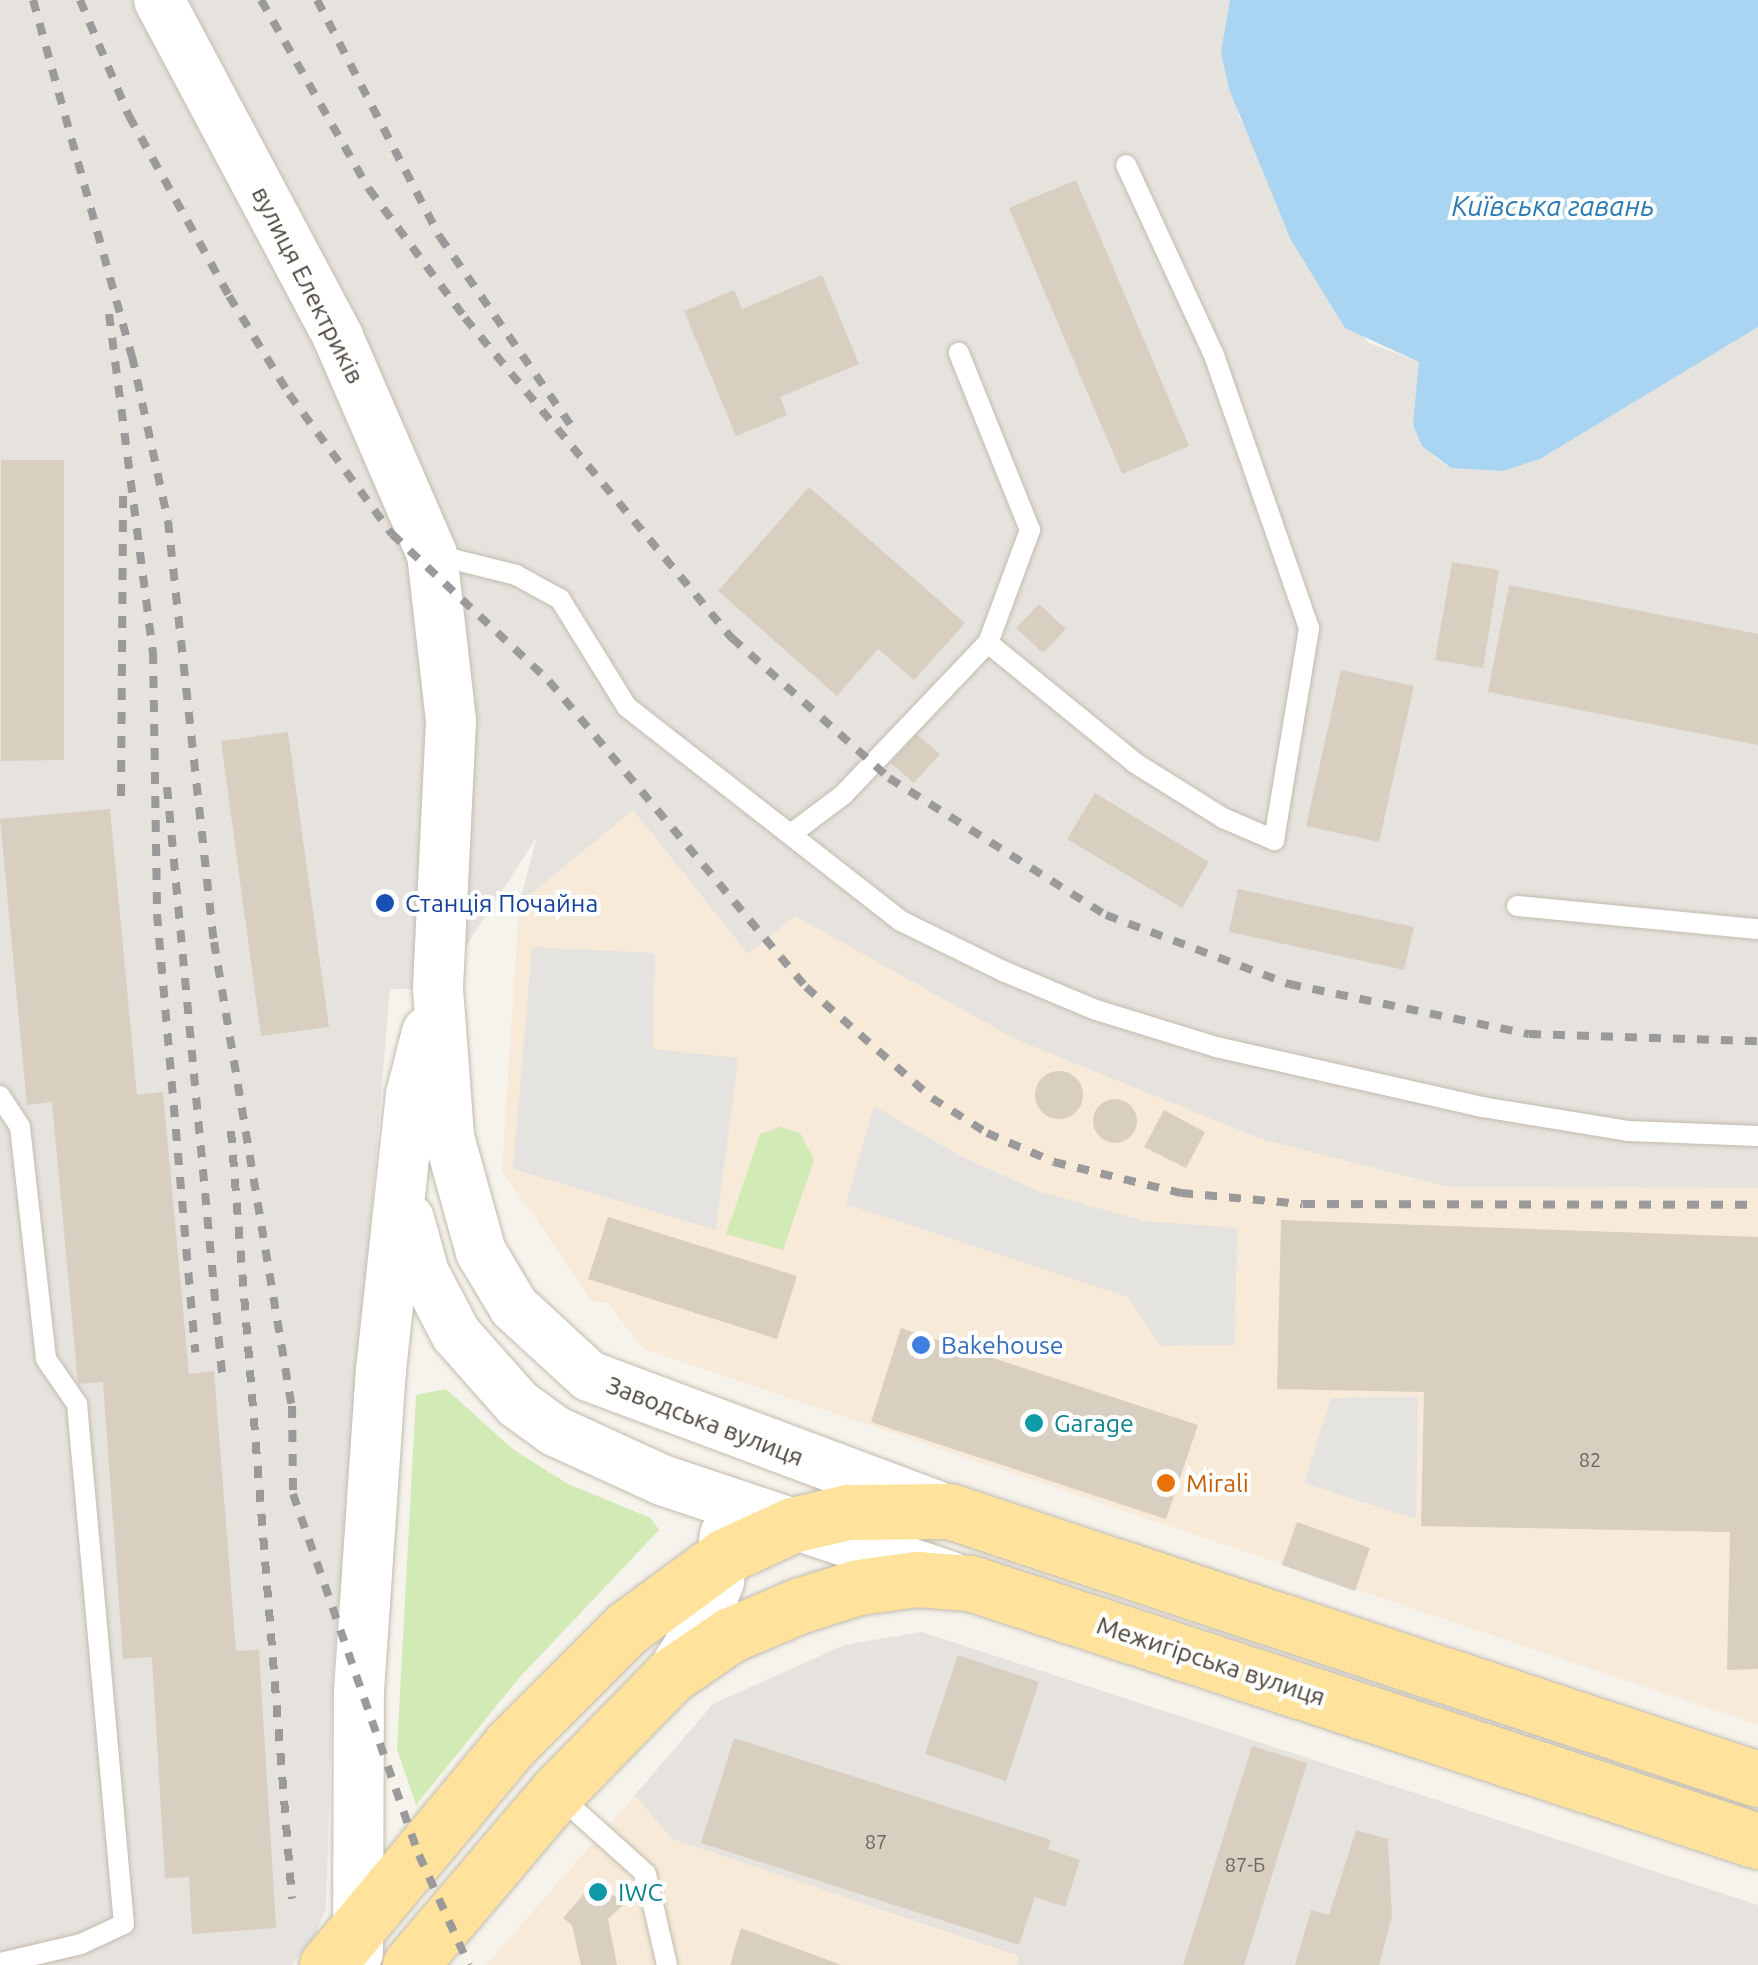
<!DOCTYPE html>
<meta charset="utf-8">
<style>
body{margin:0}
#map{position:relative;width:1758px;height:1965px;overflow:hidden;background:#f6f3ec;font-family:Ubuntu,sans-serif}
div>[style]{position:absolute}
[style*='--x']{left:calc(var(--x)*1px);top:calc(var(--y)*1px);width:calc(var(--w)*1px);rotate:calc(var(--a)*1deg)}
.commercial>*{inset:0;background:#f7ead8}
.industrial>*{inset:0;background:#e6e2dd}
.green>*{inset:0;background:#d2eab5}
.parking>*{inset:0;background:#e5e3e0}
.water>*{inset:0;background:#a9d4f2}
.building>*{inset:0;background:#d8cfc1}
.round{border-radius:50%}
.roads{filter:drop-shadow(0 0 2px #c2bbae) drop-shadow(0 0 2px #c2bbae)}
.service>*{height:20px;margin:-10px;padding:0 10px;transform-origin:10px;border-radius:10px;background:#fff}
.tertiary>*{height:50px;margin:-25px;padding:0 25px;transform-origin:25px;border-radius:25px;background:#fff}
.primary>*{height:55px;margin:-27.5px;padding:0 27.5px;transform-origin:27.5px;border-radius:27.5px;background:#ffe39c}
.rail>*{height:8px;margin-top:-4px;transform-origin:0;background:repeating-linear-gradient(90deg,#9a9a9a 0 12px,transparent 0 24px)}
.dots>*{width:28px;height:28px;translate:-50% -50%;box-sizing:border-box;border:5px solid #fff;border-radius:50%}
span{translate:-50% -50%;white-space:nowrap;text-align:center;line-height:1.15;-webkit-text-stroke:8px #fff;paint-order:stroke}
.number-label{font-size:20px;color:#6e675b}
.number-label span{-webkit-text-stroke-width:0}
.street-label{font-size:25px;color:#4b4439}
.transit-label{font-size:25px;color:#164399}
.left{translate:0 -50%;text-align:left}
.shop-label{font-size:25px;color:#366cbe}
.culture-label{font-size:25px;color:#0d838f}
.food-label{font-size:25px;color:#c56008}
.water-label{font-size:28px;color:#2e7ab2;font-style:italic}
</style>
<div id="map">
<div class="commercial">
<div style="clip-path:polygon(633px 810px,748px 954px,795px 916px,1015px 1039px,1261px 1139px,1448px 1187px,1758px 1188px,1758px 1725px,644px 1349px,607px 1303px,592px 1301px,502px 1170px,519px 904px)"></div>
<div style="clip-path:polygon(635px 1795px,672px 1839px,1020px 1956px,1017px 1965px,486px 1965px)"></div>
</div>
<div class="industrial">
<div style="clip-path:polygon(0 0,1230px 0,1221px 51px,1240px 119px,1367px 342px,1419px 362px,1417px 395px,1434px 457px,1451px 468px,1503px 471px,1540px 459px,1758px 327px,1758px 1188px,1448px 1187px,1261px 1139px,1015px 1039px,795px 916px,748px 954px,633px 810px,519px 904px,537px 837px,438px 989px,390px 989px,333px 1671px,326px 1909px,315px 1935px,292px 1965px,0 1965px)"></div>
<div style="clip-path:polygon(922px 1632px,1758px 1905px,1758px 1965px,1017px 1965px,1019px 1956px,672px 1839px,635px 1795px,713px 1704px,844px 1645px)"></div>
</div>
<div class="green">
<div style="clip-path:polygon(780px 1127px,800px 1133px,814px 1160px,783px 1250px,726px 1234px,760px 1134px)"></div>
<div style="clip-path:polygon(446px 1389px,514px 1450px,568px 1484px,651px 1518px,659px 1530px,519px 1678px,416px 1805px,397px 1749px,416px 1395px)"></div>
</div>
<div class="parking">
<div style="clip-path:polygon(532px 947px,655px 953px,653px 1049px,738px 1058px,716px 1230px,513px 1169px)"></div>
<div style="clip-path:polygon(874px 1106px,960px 1156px,1038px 1191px,1144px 1221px,1237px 1228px,1235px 1345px,1160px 1346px,1128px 1297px,846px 1204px)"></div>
<div style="clip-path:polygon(1418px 1397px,1416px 1519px,1304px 1483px,1331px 1398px)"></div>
</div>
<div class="water">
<div style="clip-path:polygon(1230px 0,1758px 0,1758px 327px,1540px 459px,1503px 471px,1451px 468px,1422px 446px,1413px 425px,1419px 362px,1345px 328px,1291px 240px,1229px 89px,1221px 51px)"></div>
</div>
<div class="building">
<div style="clip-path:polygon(1076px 180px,1189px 446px,1122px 474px,1009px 208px)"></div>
<div style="clip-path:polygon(822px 275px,859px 364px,780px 397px,787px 415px,736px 436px,684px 311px,734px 290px,742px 309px)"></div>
<div style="clip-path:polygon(1px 460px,64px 460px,64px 760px,1px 761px)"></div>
<div style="clip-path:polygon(809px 487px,965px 623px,914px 680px,878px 649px,837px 696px,718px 591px)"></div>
<div style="clip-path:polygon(1452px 562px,1499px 570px,1483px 668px,1435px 660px)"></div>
<div style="clip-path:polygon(1509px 585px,1758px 634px,1758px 745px,1488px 692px)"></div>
<div style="clip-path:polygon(1039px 604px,1066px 629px,1043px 653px,1016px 628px)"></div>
<div style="clip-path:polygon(1341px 670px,1414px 686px,1379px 842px,1306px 826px)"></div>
<div style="clip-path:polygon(288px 732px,329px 1027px,261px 1036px,221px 741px)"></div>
<div style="clip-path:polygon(916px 734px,940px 754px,914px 783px,891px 763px)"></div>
<div style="clip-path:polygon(1095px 793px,1209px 862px,1182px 908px,1067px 839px)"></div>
<div style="clip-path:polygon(110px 809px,137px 1095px,163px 1092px,189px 1374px,214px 1371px,236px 1651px,259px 1650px,276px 1928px,192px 1934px,189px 1877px,165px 1878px,152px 1657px,123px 1659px,103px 1382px,78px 1384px,52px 1102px,27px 1105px,0 819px)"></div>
<div style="clip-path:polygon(1238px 889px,1414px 927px,1404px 970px,1229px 932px)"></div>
<div class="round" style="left:1035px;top:1071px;width:48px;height:48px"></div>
<div class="round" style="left:1093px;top:1099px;width:44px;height:44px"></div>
<div style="clip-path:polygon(1164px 1110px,1205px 1132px,1186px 1168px,1144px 1147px)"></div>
<div style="clip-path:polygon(608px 1217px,797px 1276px,777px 1339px,588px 1279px)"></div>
<div style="clip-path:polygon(1281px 1220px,1758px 1237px,1758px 1669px,1727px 1670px,1730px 1532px,1421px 1526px,1424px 1392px,1277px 1389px)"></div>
<div style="clip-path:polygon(901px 1328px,1198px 1425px,1166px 1519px,871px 1422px)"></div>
<div style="clip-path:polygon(1297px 1522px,1370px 1548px,1355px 1591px,1282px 1565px)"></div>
<div style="clip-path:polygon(958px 1655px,1039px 1682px,1006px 1781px,925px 1754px)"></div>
<div style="clip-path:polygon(734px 1738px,1051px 1840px,1048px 1849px,1080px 1860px,1065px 1907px,1035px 1897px,1019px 1945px,701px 1843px)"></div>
<div style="clip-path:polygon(1252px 1746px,1307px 1763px,1244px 1965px,1183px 1965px)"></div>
<div style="clip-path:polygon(1356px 1830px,1388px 1839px,1392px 1916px,1379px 1965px,1295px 1965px,1311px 1910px,1329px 1915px)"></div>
<div style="clip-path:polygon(596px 1880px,624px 1904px,608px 1919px,617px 1965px,581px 1965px,572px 1925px,563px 1918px)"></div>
<div style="clip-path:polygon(741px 1928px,841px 1965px,730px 1965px)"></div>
</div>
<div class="roads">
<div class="service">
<div style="--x:432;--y:554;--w:87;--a:14"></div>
<div style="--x:516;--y:575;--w:50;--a:28.6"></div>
<div style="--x:560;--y:599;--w:127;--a:58.2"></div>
<div style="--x:627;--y:707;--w:348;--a:38"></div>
<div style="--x:901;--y:921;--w:114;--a:26.1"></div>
<div style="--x:1003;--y:971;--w:101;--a:22.8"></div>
<div style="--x:1096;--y:1010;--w:126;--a:17.1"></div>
<div style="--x:1216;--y:1047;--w:273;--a:12.7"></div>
<div style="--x:1482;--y:1107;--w:149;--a:9.3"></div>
<div style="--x:1629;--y:1131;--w:129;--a:2.2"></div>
<div style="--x:988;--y:643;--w:190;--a:39.2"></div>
<div style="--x:1135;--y:763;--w:104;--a:32"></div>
<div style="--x:1223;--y:818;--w:56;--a:23.3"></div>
<div style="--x:1274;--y:840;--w:215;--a:-80.6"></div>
<div style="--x:1309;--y:628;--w:291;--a:-109.2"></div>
<div style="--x:1213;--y:353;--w:207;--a:-114.8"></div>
<div style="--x:791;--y:834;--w:65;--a:-36.9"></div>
<div style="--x:843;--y:795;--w:210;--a:-46.4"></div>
<div style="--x:988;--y:643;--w:121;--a:-69.6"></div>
<div style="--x:1030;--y:530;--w:191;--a:-111.9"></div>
<div style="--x:1517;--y:906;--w:242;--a:5.5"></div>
<div style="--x:0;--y:1096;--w:37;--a:57"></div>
<div style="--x:20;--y:1127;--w:233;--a:83.6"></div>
<div style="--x:46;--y:1359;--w:55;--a:55.4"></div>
<div style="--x:77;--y:1404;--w:522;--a:84.84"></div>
<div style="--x:124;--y:1924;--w:47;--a:155.1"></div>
<div style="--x:81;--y:1944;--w:83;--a:166.8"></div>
<div style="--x:558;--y:1795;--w:118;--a:41.9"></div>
<div style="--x:646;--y:1874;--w:93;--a:77"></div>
</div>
<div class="tertiary">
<div style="--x:159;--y:0;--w:382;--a:62"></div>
<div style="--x:338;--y:337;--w:236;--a:66.6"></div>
<div style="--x:432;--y:554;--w:168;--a:83.5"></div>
<div style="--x:451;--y:721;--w:268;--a:92.8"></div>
<div style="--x:438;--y:989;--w:148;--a:85.7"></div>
<div style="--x:449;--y:1137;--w:119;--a:74.5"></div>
<div style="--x:481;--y:1252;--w:64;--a:59"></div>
<div style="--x:514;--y:1307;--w:102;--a:42.6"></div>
<div style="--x:589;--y:1376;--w:371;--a:20.5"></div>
<div style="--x:409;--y:1219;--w:56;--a:74.5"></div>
<div style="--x:424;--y:1273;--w:69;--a:62.3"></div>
<div style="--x:456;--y:1334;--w:94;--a:48.5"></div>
<div style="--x:518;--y:1404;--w:46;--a:36.1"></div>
<div style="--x:555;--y:1431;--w:118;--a:24.6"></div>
<div style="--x:662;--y:1480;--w:303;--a:18.5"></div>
<div style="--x:670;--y:1676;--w:62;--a:-57.6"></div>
<div style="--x:703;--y:1624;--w:46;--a:-69.6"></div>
<div style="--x:719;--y:1581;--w:47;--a:-82.7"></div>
<div style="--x:358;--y:1953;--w:262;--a:-89.8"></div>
<div style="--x:359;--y:1691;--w:322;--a:-86.1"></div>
<div style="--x:381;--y:1370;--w:277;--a:-83.8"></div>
<div style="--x:411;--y:1095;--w:65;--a:-75.7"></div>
</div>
<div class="primary">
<div style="--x:327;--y:1965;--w:288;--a:-50.2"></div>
<div style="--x:511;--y:1744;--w:164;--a:-45"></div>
<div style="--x:627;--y:1628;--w:122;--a:-36.3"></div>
<div style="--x:725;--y:1556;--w:74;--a:-24.8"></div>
<div style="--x:792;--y:1525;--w:57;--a:-13.1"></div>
<div style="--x:848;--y:1512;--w:101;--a:-0.6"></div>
<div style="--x:949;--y:1511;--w:852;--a:18.33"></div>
<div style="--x:410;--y:1965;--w:226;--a:-49.7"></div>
<div style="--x:556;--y:1793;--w:163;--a:-45.7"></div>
<div style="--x:670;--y:1676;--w:73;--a:-34.3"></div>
<div style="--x:730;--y:1635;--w:74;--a:-23.1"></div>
<div style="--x:798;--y:1606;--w:63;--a:-17.6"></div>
<div style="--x:858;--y:1587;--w:59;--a:-7.9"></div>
<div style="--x:916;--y:1579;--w:54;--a:4.2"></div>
<div style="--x:970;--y:1583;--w:829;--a:18.13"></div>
</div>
</div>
<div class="rail">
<div style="--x:33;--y:0;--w:370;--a:74.5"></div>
<div style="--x:132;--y:356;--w:169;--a:77.7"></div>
<div style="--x:168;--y:521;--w:424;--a:83.8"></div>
<div style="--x:214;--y:942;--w:471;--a:80.5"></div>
<div style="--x:292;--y:1406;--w:88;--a:89.3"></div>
<div style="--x:293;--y:1494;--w:382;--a:70.8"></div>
<div style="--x:419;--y:1855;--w:121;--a:65.6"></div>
<div style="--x:80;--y:0;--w:126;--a:67.1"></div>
<div style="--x:129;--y:116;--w:206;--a:60.9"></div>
<div style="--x:229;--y:296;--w:115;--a:58.5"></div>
<div style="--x:289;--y:394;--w:174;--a:53.7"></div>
<div style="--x:392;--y:534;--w:215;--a:43.1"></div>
<div style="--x:549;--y:681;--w:400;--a:50"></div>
<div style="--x:806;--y:987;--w:168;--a:41.4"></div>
<div style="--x:932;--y:1098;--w:65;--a:32.5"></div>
<div style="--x:987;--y:1133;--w:73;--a:23.4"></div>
<div style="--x:1054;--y:1162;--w:131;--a:13.7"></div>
<div style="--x:1181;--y:1193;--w:122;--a:5.2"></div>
<div style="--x:1303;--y:1204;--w:455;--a:0.1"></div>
<div style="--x:261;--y:0;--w:218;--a:60.3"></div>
<div style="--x:369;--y:189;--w:161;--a:53.3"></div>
<div style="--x:465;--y:318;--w:417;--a:50.2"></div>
<div style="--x:732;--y:638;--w:210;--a:41.7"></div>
<div style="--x:889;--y:778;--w:257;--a:32.3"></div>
<div style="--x:1106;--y:915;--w:196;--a:20.7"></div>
<div style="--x:1289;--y:984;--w:245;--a:11.8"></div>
<div style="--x:1529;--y:1034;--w:229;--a:1.8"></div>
<div style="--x:317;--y:0;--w:267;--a:62.6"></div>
<div style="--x:440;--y:237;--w:228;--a:55.2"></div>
<div style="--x:109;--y:314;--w:341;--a:82.6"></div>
<div style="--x:153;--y:652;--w:262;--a:89.1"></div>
<div style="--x:157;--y:914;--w:440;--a:85"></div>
<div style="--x:167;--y:787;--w:589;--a:84.64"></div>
<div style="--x:121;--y:796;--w:302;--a:-89.6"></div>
<div style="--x:231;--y:1131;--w:770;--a:85.46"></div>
</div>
<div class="dots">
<div style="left:385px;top:903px;background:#1a4fb4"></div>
<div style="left:921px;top:1345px;background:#3f7fe0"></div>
<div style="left:1034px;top:1423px;background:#0f9aa8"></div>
<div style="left:1166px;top:1483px;background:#e8710a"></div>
<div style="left:598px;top:1892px;background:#0f9aa8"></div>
</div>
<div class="number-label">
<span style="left:1590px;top:1459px">82</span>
<span style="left:876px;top:1841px">87</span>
<span style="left:1245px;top:1864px">87-Б</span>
</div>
<div class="street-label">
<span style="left:308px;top:285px;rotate:63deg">вулиця Електриків</span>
<span style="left:705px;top:1421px;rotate:21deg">Заводська вулиця</span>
<span style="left:1211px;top:1661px;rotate:18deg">Межигірська вулиця</span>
</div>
<div class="transit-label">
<span class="left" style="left:405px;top:903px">Станція Почайна</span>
</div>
<div class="shop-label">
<span class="left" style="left:941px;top:1345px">Bakehouse</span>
</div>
<div class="culture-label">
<span class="left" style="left:1054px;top:1423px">Garage</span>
<span class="left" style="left:618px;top:1892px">IWC</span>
</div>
<div class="food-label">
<span class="left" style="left:1186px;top:1483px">Mirali</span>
</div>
<div class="water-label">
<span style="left:1553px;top:206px">Київська гавань</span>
</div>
</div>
